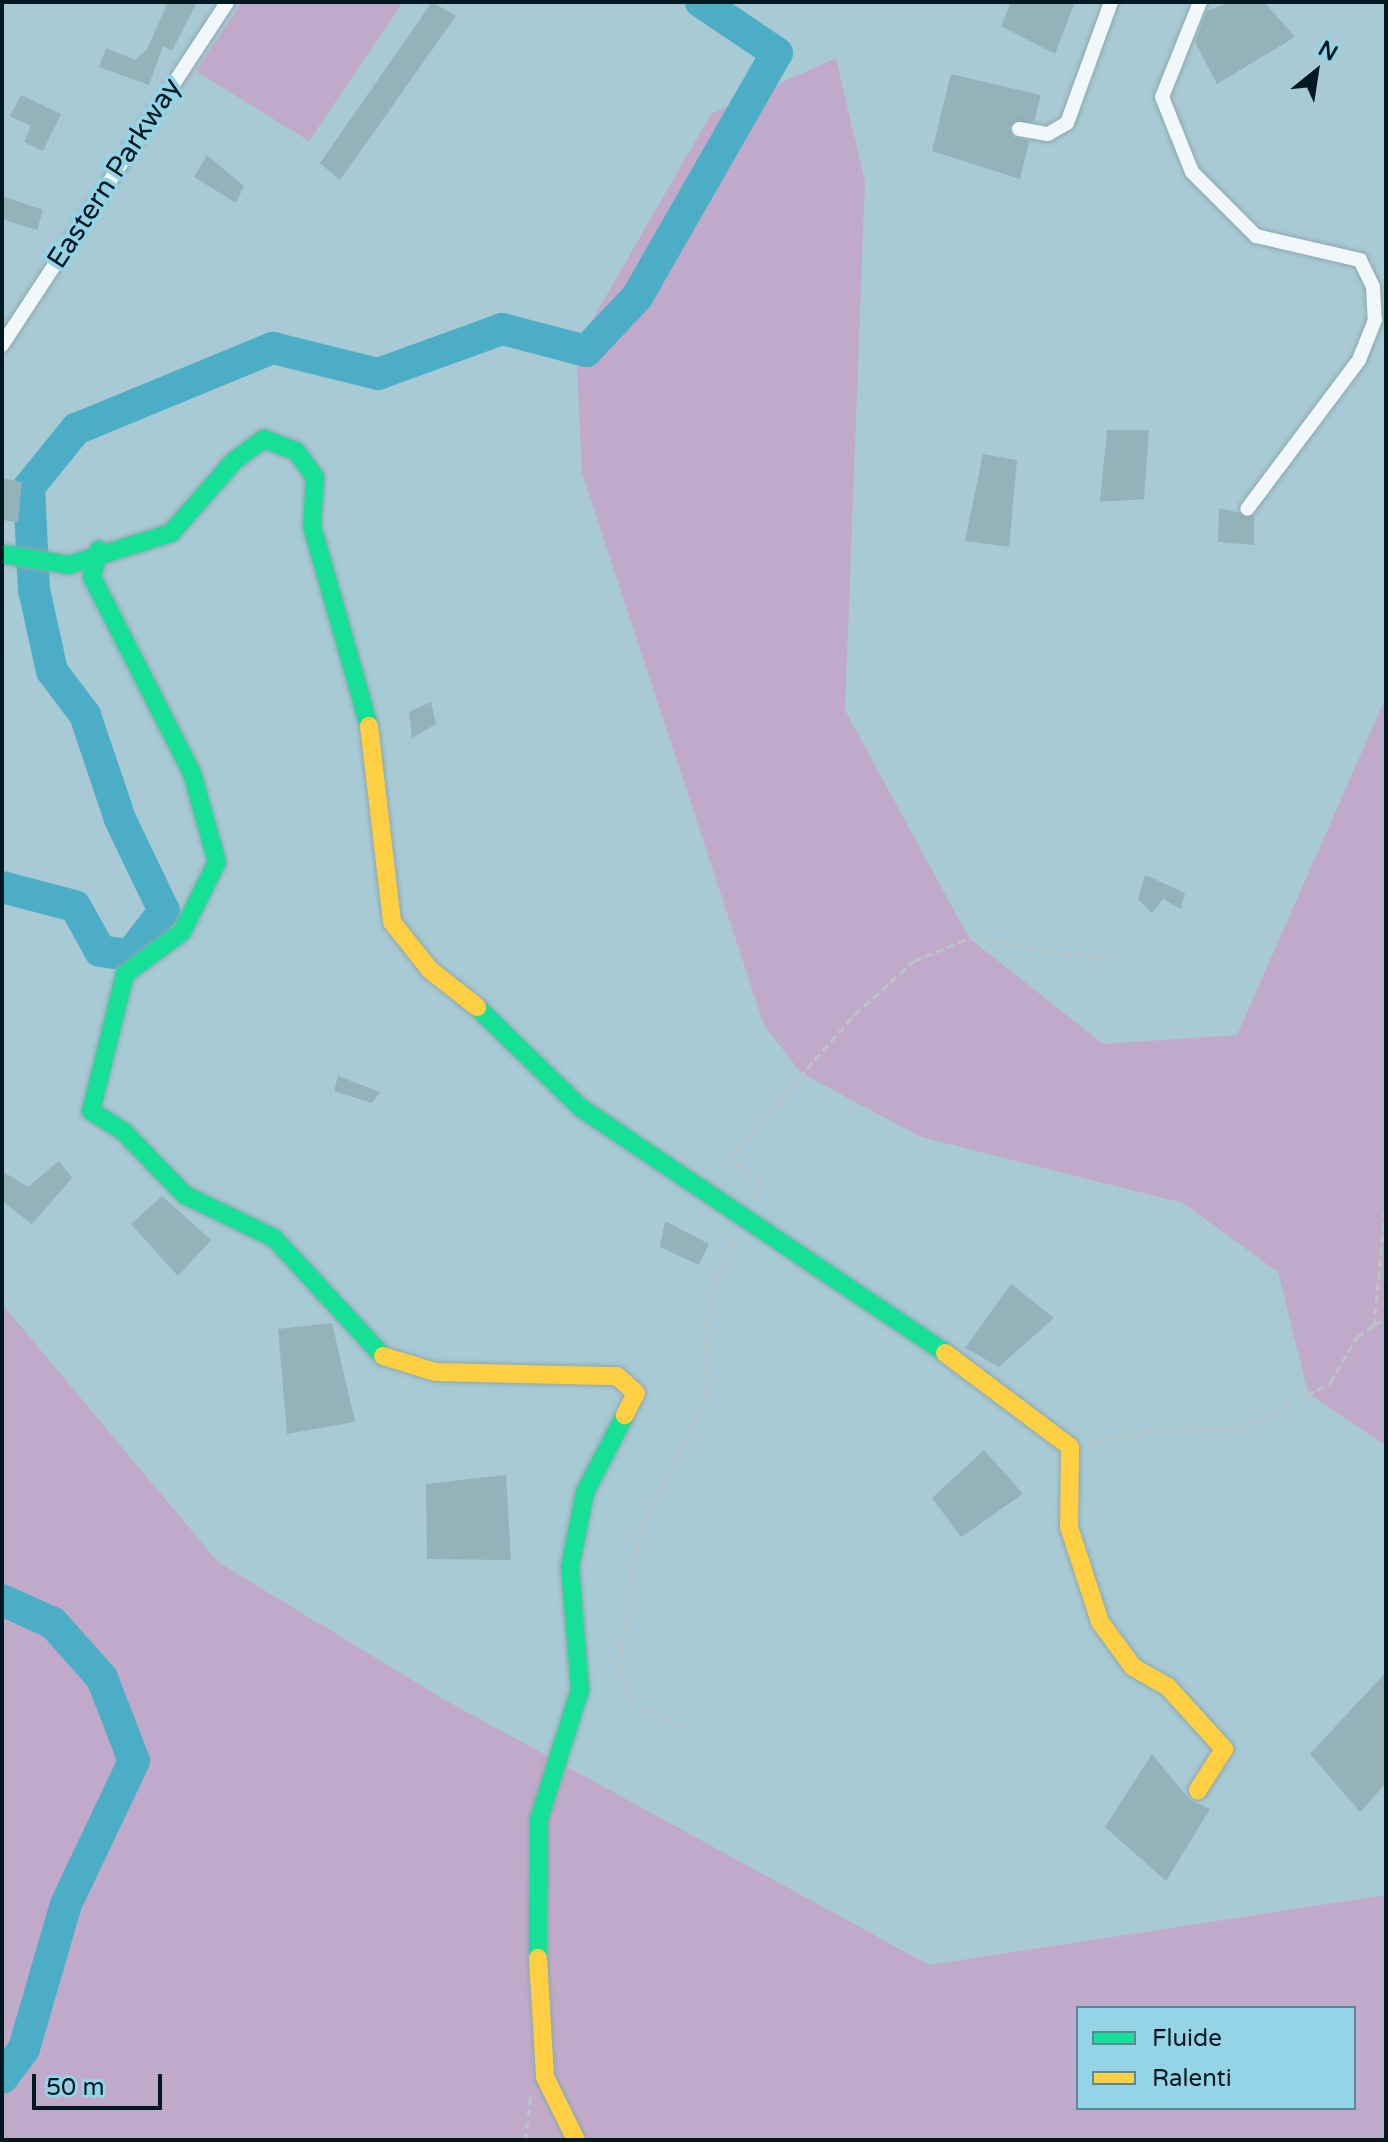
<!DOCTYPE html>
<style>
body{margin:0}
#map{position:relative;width:1388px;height:2142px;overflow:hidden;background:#a8cad4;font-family:"Varela Round",sans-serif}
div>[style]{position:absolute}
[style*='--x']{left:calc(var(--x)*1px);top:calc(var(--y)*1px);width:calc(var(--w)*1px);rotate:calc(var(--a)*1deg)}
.green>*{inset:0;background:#c1aac9}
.river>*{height:32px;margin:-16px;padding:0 16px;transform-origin:16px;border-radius:16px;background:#4caec6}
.building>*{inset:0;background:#95b1b9}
.path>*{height:3px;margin-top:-1.5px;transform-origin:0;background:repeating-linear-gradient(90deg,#bac4c7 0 8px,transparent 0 12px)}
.roads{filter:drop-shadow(0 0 2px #8ca7af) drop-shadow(0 0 2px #8ca7af)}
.street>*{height:14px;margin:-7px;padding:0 7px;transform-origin:7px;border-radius:7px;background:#f2f7f9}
.fast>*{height:18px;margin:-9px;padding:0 9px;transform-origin:9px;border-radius:9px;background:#16e098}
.slow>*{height:18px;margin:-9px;padding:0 9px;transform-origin:9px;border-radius:9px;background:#ffcf43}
span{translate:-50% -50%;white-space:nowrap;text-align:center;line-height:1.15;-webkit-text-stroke:8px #95d4e7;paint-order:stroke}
.street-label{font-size:28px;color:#00181f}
.frame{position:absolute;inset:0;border:4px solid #00181f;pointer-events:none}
.legend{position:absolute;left:1076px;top:2006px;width:280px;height:104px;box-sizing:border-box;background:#95d4e7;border:2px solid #598997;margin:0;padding:10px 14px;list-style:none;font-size:24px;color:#00181f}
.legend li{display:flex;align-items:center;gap:16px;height:40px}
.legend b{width:40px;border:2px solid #598997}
.north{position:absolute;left:1276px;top:32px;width:80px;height:80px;-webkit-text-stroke:6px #95d4e7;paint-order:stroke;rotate:30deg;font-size:22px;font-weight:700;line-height:32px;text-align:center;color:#00181f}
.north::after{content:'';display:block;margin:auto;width:28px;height:36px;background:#00181f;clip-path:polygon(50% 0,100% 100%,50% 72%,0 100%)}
.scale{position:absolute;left:32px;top:2074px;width:130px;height:36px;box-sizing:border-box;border:4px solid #00181f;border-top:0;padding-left:10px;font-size:24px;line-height:28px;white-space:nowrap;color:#00181f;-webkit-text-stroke:6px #95d4e7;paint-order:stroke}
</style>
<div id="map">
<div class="green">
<div style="clip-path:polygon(242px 2px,403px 2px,309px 141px,196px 71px)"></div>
<div style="clip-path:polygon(836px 58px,865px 182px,845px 710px,969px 938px,1103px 1044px,1237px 1035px,1386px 697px,1386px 1446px,1308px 1393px,1278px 1272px,1183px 1203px,921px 1137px,801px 1073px,764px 1025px,582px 473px,576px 348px,711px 114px)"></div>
<div style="clip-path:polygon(evenodd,2px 1304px,218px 1562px,445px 1700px,929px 1965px,1386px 1895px,1386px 2140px,2px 2140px,2px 1304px,1078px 2008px,1354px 2008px,1354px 2108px,1078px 2108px,1078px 2008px)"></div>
</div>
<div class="river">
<div style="--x:2;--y:887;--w:75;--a:14.6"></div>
<div style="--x:75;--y:906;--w:51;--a:60.9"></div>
<div style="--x:100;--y:951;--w:30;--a:8"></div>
<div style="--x:130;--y:955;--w:56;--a:-52.3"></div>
<div style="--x:164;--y:911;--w:102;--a:-115.6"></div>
<div style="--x:120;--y:819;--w:110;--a:-108.6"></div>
<div style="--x:85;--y:715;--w:55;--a:-126.9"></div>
<div style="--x:52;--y:671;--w:83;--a:-102.5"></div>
<div style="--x:34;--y:590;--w:103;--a:-92.8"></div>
<div style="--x:29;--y:487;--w:75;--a:-51"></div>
<div style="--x:76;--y:429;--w:213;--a:-22.4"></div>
<div style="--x:273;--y:348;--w:108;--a:13.9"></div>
<div style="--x:378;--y:374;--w:132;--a:-19.9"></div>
<div style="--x:502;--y:329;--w:87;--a:14.7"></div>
<div style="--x:586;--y:351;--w:74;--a:-46.6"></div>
<div style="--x:637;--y:297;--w:281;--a:-60.2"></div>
<div style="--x:777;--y:53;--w:92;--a:-146.1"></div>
<div style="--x:2;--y:1600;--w:56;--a:24.3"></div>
<div style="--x:53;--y:1623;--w:74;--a:48.3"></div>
<div style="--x:102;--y:1678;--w:89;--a:68.9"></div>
<div style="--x:134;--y:1761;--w:158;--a:115.4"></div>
<div style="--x:66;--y:1904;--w:151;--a:106.2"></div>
<div style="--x:24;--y:2049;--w:36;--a:127"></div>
</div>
<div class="building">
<div style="clip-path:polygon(168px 2px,197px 2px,172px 51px,163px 46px,149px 85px,99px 67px,106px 48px,135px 60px,147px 49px)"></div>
<div style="clip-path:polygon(432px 2px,456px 16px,340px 180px,320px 163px)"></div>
<div style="clip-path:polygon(1011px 2px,1075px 2px,1055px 54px,1001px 26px)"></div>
<div style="clip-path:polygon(1230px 2px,1264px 2px,1295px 37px,1217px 84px,1195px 42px,1207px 11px)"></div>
<div style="clip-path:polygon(951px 74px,1041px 95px,1034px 121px,1009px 127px,1013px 137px,1029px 141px,1020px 179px,932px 151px)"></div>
<div style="clip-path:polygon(21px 95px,61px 114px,43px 151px,24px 142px,31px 126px,10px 116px)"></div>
<div style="clip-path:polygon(207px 155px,244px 186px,236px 203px,194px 177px)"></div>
<div style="clip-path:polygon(2px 196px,43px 210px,37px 230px,2px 219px)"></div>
<div style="clip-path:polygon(1107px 430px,1149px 430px,1144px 499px,1100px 502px)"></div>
<div style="clip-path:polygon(983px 454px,1017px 460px,1009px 547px,965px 541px)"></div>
<div style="clip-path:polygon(2px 478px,22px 482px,18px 522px,2px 520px)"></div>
<div style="clip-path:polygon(1219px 508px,1254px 516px,1254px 545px,1218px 542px)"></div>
<div style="clip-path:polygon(431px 702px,436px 724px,412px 738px,409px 712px)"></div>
<div style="clip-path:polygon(1145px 875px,1185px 893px,1181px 909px,1163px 899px,1152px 913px,1138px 899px)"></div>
<div style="clip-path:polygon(338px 1076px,380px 1092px,372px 1103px,334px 1091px)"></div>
<div style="clip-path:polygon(59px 1161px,72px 1178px,32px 1224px,2px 1201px,2px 1171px,28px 1187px)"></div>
<div style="clip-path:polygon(162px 1196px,211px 1240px,178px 1276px,131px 1224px)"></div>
<div style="clip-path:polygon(665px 1221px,709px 1244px,699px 1265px,660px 1247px)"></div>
<div style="clip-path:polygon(1011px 1284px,1054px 1318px,999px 1367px,965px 1348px)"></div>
<div style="clip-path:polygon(332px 1323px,355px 1422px,287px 1434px,278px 1329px)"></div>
<div style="clip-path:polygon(984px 1450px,1023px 1494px,961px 1537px,932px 1498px)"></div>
<div style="clip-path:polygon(506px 1475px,511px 1560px,427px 1559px,426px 1484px)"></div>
<div style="clip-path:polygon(1386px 1672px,1386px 1783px,1360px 1812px,1310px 1754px)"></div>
<div style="clip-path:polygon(1152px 1754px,1190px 1800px,1210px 1809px,1166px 1881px,1105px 1827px)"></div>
</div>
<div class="path">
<div style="--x:1386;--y:1199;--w:127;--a:95.4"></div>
<div style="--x:1374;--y:1325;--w:14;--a:-30"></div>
<div style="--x:753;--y:1200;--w:22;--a:-63"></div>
<div style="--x:763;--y:1180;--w:41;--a:-149"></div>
<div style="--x:728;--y:1159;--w:193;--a:-48.8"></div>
<div style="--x:855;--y:1014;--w:79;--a:-41.9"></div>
<div style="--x:914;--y:961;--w:60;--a:-22.7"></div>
<div style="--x:969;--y:938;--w:141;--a:8.6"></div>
<div style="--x:1086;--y:1444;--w:74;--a:-12.5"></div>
<div style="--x:1158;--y:1428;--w:85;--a:0.7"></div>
<div style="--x:1243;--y:1429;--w:98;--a:-27.9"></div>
<div style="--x:1330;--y:1383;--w:53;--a:-59.6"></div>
<div style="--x:1357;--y:1337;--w:21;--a:-35"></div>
<div style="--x:681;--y:1727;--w:51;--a:-153.4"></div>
<div style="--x:635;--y:1704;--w:38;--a:-115"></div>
<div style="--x:619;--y:1669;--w:142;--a:-81.5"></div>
<div style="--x:640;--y:1529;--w:145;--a:-62.6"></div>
<div style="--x:707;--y:1400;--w:97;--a:-89.4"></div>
<div style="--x:708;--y:1303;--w:73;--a:-67.3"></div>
<div style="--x:525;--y:2140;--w:48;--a:-82.9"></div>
</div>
<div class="roads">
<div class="street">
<div style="--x:1200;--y:2;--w:102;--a:111.8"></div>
<div style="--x:1162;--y:97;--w:81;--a:68.2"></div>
<div style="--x:1192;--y:172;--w:91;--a:45"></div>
<div style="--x:1256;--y:236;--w:107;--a:13"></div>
<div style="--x:1360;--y:260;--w:30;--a:64"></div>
<div style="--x:1373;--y:287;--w:33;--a:87"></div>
<div style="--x:1375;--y:320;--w:43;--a:111.8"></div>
<div style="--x:1359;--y:360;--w:186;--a:126.9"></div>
<div style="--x:1019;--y:129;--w:29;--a:10"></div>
<div style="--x:1048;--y:134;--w:22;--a:-30"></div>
<div style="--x:1067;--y:123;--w:129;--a:-70"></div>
<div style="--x:2;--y:345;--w:410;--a:-56.7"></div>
</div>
<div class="fast">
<div style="--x:99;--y:550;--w:28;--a:105"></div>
<div style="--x:92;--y:577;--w:220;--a:63"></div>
<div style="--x:192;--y:773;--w:92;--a:74.3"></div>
<div style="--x:217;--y:862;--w:78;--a:116.6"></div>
<div style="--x:182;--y:932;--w:71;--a:143.6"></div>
<div style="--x:125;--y:974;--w:141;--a:103.9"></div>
<div style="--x:91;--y:1111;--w:39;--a:32"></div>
<div style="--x:124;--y:1132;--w:88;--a:45.9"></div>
<div style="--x:185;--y:1195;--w:99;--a:25.8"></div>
<div style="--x:274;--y:1238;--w:161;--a:47.3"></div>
<div style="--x:2;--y:554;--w:68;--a:9.3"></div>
<div style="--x:69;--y:565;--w:107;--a:-17.4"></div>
<div style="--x:171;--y:533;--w:97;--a:-48.8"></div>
<div style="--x:235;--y:460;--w:36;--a:-36"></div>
<div style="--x:264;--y:439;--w:34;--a:21"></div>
<div style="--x:296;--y:451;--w:32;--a:54"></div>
<div style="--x:315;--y:477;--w:49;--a:93.5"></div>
<div style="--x:312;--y:526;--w:208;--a:74.1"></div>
<div style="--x:477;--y:1007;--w:145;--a:44.2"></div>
<div style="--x:581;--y:1108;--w:439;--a:33.9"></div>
<div style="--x:538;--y:1958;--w:139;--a:-89.6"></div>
<div style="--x:539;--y:1819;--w:135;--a:-72.4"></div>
<div style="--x:580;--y:1690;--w:123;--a:-94.6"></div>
<div style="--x:570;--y:1567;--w:76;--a:-78.7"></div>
<div style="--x:585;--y:1492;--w:87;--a:-62.5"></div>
</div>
<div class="slow">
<div style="--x:369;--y:726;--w:197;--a:83.3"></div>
<div style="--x:392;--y:922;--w:61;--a:51.6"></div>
<div style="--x:430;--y:970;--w:60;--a:38.2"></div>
<div style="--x:945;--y:1353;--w:156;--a:36.9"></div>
<div style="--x:1070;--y:1447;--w:80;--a:90.7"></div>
<div style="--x:1069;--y:1527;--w:100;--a:71.9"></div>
<div style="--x:1100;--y:1622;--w:56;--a:53.7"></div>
<div style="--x:1133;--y:1667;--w:40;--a:29.7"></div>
<div style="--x:1168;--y:1687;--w:84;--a:47.9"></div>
<div style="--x:1224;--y:1749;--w:49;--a:122.4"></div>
<div style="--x:383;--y:1356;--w:54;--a:17.1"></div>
<div style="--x:435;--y:1372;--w:182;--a:1.3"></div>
<div style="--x:617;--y:1376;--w:25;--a:42"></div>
<div style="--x:636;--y:1393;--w:25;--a:117"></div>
<div style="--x:538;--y:1958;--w:119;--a:86.6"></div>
<div style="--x:545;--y:2077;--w:70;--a:63.8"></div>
</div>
</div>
<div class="street-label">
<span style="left:114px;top:173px;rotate:-57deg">Eastern Parkway</span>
</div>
<div class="frame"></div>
<ul class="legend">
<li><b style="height:10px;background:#16e098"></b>Fluide</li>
<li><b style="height:10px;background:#ffcf43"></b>Ralenti</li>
</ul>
<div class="north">N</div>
<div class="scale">50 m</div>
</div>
